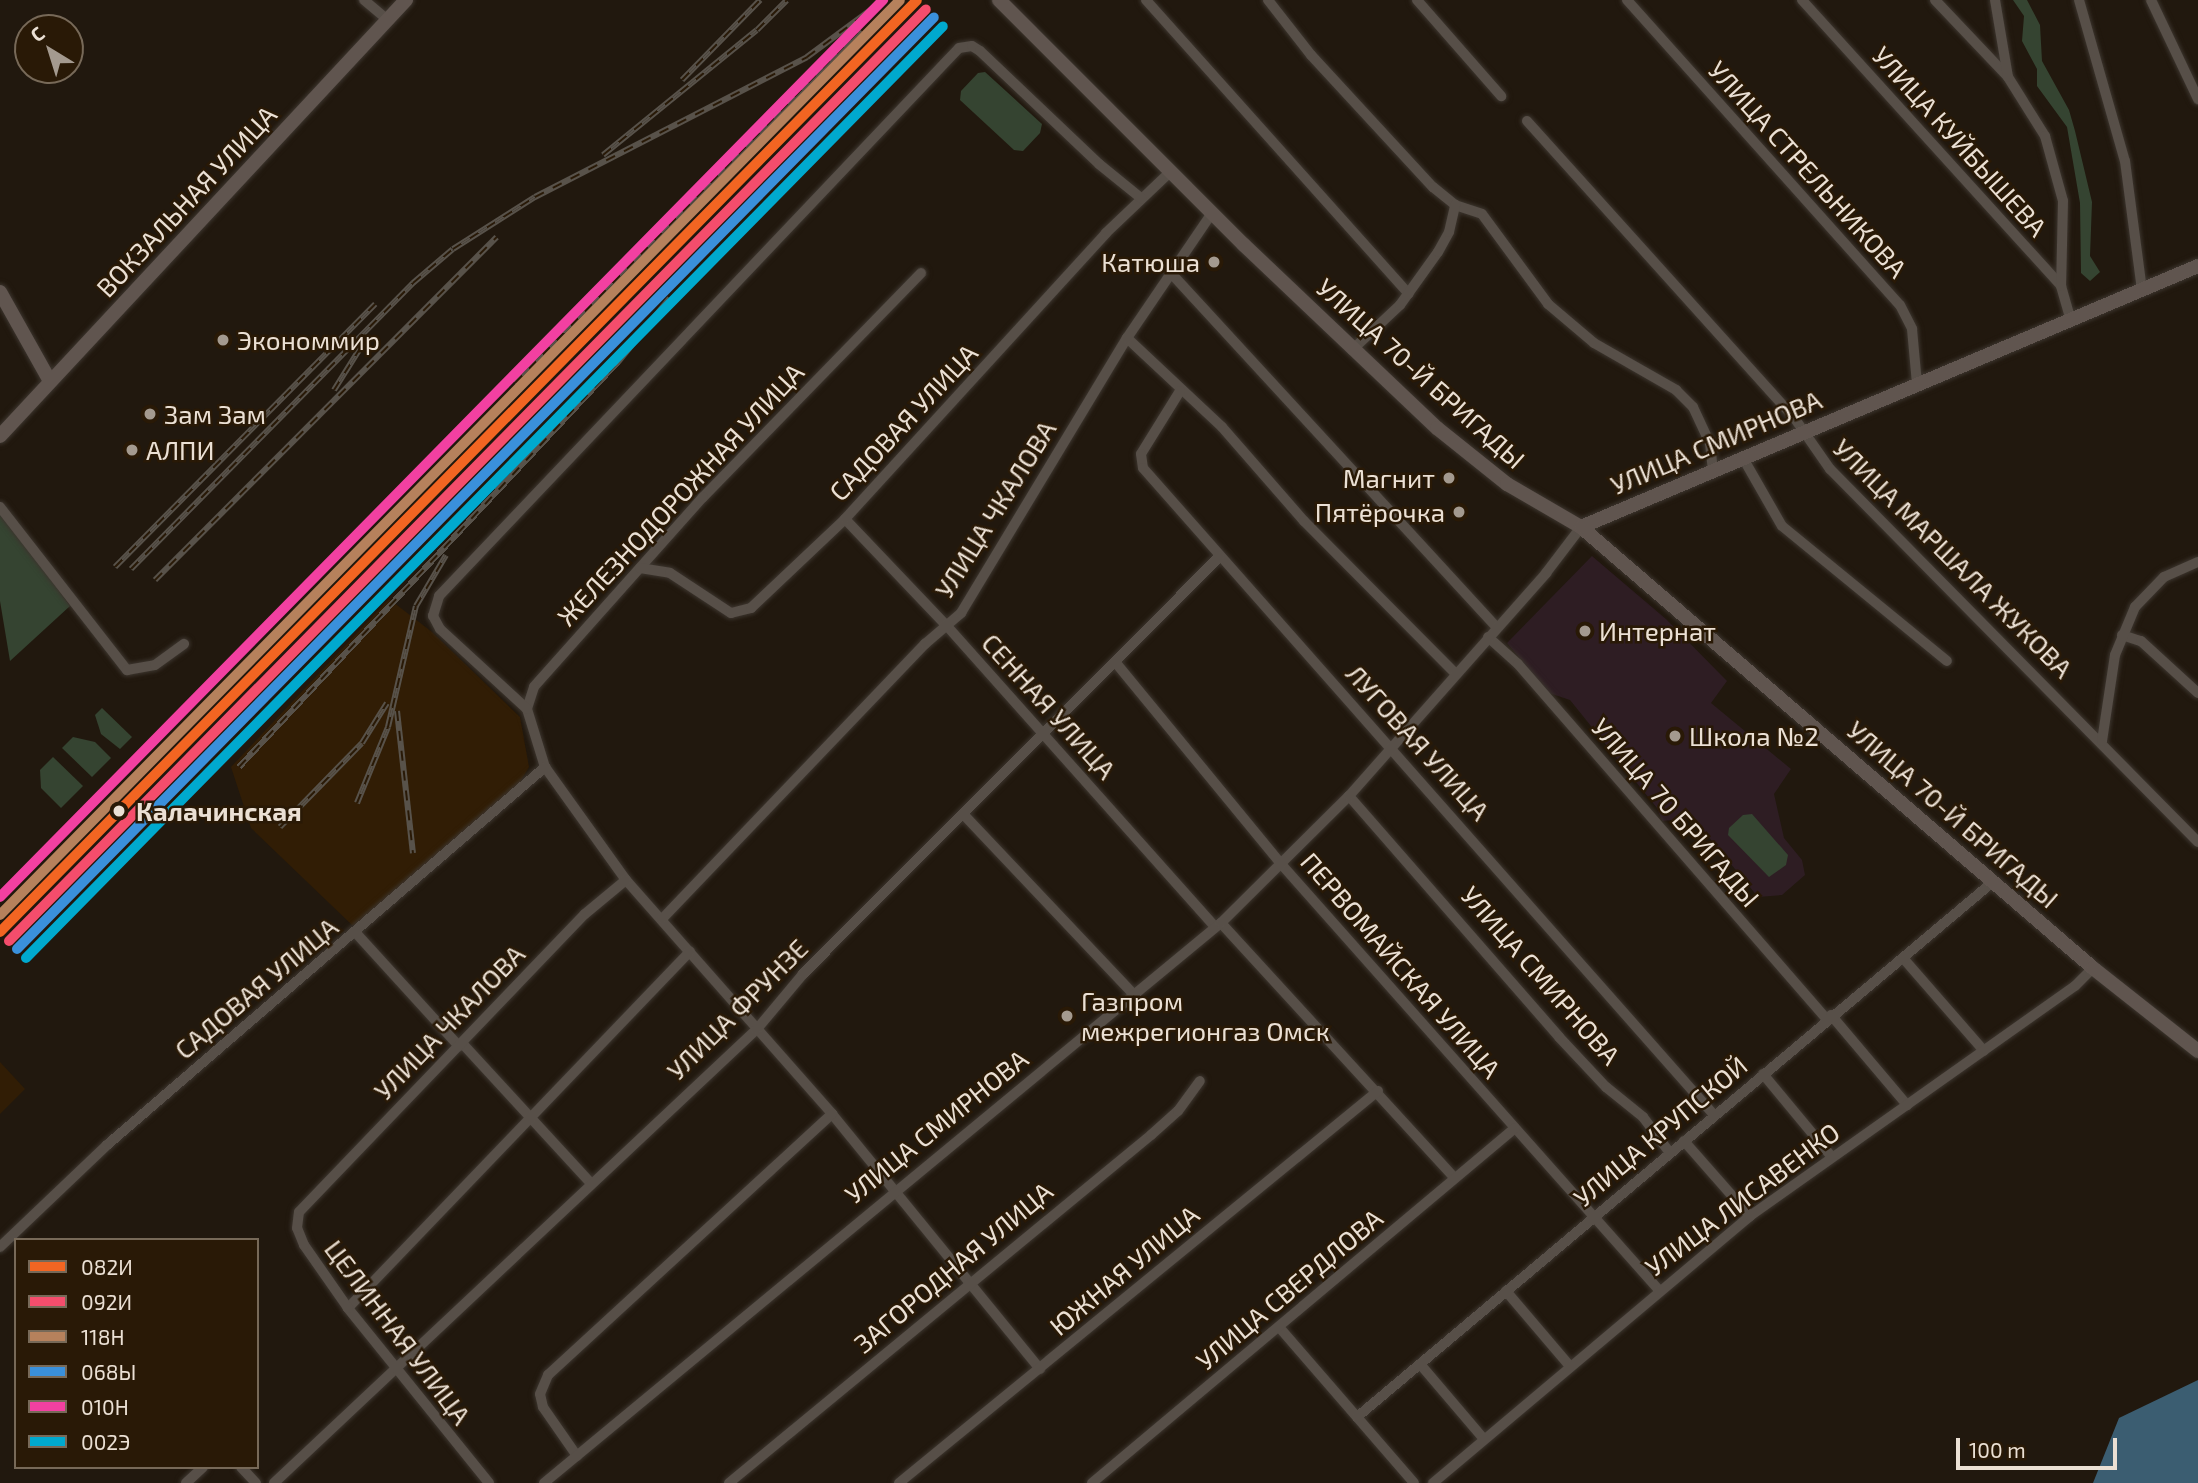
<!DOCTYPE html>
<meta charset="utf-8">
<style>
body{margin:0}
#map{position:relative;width:2198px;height:1483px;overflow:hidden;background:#21180e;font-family:"Exo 2",sans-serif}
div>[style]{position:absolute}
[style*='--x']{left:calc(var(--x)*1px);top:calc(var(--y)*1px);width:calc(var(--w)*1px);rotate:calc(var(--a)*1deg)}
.built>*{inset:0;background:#311d05}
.education>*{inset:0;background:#2e1d23}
.green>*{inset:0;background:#354431}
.water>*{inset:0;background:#3b5d71}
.roads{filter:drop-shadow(0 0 2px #3c352e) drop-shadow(0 0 2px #3c352e)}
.minor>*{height:10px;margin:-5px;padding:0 5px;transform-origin:5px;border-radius:5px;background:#574f48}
.major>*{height:14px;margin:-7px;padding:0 7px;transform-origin:7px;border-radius:7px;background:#60554f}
.rail>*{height:6px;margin-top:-3px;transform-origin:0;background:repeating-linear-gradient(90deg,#291906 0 10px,#58524a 0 20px);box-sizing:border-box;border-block:2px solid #58524a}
.rail-1>*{height:10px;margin:-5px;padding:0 5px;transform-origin:5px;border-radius:5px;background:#f26522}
.rail-2>*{height:10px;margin:-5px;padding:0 5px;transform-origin:5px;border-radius:5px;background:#f44d6c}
.rail-3>*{height:10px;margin:-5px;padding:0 5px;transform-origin:5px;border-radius:5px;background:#b6815c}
.rail-4>*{height:10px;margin:-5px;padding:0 5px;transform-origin:5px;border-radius:5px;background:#3a90db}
.rail-5>*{height:10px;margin:-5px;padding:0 5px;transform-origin:5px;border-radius:5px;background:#f240a1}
.rail-6>*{height:10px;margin:-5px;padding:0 5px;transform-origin:5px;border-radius:5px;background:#00a9ce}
.dots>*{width:19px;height:19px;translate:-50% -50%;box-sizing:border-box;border:4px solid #291906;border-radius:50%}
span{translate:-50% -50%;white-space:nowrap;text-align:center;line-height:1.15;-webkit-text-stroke:5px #291906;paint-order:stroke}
.street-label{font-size:26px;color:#ebe0d4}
.poi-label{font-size:26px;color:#ebe0d4}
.right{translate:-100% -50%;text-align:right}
.left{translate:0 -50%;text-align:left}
.stop-label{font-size:26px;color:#ebe0d4;font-weight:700}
.legend{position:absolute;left:14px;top:1238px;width:245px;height:231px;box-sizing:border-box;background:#291906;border:2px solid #776958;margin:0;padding:9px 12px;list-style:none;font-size:21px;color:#ebe0d4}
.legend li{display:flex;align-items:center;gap:14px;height:35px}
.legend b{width:35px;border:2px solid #776958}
.north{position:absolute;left:14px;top:14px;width:70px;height:70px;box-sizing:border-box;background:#291906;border:2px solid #776958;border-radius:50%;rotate:322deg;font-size:19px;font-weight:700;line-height:28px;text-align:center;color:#ebe0d4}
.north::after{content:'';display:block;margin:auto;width:24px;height:32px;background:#a49a8f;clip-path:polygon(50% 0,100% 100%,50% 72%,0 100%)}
.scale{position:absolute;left:1956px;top:1438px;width:161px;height:32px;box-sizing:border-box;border:4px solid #ebe0d4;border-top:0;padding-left:9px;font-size:21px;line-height:24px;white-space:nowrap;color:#ebe0d4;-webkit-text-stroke:5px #291906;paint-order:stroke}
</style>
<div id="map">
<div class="built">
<div style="clip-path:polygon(389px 599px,432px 632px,520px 717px,529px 767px,519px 784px,359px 925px,352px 925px,251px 828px,231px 767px)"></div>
<div style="clip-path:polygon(0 1062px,25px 1089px,0 1114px)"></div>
</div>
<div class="education">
<div style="clip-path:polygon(1592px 556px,1666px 619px,1727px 681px,1711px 703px,1791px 769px,1774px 794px,1784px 838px,1802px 860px,1805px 875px,1782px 895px,1758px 897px,1693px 818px,1662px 821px,1657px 808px,1570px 700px,1549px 693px,1507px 643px)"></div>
</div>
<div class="green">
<div style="clip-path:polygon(2013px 0,2027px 0,2040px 25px,2042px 61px,2069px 110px,2075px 131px,2092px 202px,2090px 256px,2100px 272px,2090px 281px,2081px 273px,2080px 203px,2067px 127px,2037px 86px,2037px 69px,2022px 41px,2024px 16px)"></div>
<div style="clip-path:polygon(985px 72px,1042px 124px,1040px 133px,1023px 151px,1014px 150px,960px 100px,961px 91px,978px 73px)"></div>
<div style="clip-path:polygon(0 511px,70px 606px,10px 661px,0 601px)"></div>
<div style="clip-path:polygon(102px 708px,132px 737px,120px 749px,101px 734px,95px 715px)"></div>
<div style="clip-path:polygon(73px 737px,95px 742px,111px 758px,92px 777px,62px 748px)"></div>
<div style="clip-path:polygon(53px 757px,83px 786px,61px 808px,41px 788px,40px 770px)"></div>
<div style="clip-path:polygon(1752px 814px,1788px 855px,1786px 865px,1769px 877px,1728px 835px,1729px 828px,1743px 815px)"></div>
</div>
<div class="water">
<div style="clip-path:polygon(2198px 1380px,2198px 1483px,2093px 1483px,2119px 1418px)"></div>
</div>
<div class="roads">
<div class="minor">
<div style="--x:364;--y:0;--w:30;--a:40"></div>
<div style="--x:1146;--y:0;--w:394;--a:48.2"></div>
<div style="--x:1268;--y:0;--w:70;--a:52"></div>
<div style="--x:1311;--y:55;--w:180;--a:47.3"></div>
<div style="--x:1433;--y:187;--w:28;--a:39"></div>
<div style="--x:1455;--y:205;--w:28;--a:18"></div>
<div style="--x:1482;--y:214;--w:112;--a:53.7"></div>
<div style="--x:1548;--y:304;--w:60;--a:40.3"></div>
<div style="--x:1594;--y:343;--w:95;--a:29.8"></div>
<div style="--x:1676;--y:390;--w:24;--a:45"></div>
<div style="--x:1693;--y:407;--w:40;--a:65"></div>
<div style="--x:1710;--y:443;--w:27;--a:84"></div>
<div style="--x:1417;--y:0;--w:128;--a:48.8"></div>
<div style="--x:1627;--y:0;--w:409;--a:48.2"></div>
<div style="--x:1900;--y:305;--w:27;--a:63"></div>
<div style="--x:1912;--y:329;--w:55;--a:84.8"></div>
<div style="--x:1802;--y:0;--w:386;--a:47.8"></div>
<div style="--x:2061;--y:286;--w:35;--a:74"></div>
<div style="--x:1935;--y:0;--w:106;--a:46.5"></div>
<div style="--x:2008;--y:77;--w:70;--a:57.9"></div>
<div style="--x:2045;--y:136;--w:67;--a:74.5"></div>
<div style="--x:2063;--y:201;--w:85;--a:91.3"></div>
<div style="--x:1995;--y:0;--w:78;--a:80.4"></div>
<div style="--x:2079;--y:0;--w:167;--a:74.1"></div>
<div style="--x:2125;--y:161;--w:130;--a:82.5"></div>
<div style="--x:2151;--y:0;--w:110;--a:64.6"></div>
<div style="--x:1527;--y:121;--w:397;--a:48"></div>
<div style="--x:1793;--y:416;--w:65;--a:55.1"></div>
<div style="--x:1830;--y:469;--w:524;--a:45.39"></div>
<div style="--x:1170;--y:272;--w:483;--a:47.4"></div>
<div style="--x:921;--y:273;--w:313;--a:134.2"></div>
<div style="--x:703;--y:497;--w:254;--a:131.7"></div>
<div style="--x:534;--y:687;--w:23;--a:108"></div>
<div style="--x:527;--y:709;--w:61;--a:72.8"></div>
<div style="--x:545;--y:767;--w:139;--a:54.4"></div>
<div style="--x:626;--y:880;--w:312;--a:48.6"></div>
<div style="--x:832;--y:1114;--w:329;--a:50.8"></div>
<div style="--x:1127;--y:338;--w:130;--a:43.1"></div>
<div style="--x:1222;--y:427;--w:125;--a:48.9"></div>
<div style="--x:1304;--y:521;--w:216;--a:45.2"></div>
<div style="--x:1352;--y:350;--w:66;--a:-43.2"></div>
<div style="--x:1400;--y:305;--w:65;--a:-54.4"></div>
<div style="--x:1438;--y:252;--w:23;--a:-61"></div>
<div style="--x:1449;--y:232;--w:28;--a:-77"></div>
<div style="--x:1180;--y:391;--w:74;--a:121.8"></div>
<div style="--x:1141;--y:454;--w:14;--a:82"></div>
<div style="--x:1143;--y:468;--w:863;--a:48.57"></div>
<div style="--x:1743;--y:458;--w:78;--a:60.2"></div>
<div style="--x:1782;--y:526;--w:213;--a:39.3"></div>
<div style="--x:0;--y:507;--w:207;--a:52.1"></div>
<div style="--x:127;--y:670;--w:28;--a:-10"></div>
<div style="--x:155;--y:665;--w:36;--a:-36"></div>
<div style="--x:845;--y:519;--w:148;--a:46.4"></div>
<div style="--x:947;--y:626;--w:403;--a:48.3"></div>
<div style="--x:640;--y:568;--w:30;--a:9"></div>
<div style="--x:670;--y:573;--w:73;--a:33.3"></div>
<div style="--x:731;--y:613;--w:21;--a:-14"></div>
<div style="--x:751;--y:608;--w:129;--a:-43.4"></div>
<div style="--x:845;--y:519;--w:387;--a:-47.6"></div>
<div style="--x:1106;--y:233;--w:88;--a:-43.6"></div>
<div style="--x:2122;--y:635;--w:20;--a:18"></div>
<div style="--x:2141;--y:641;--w:77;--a:42.4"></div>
<div style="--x:1488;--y:637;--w:40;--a:42"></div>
<div style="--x:1518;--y:664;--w:471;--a:49"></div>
<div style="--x:1116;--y:663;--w:261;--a:50.6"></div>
<div style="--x:1282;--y:865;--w:568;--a:48.43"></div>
<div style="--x:527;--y:709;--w:118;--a:-137.4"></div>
<div style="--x:440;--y:629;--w:15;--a:-118"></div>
<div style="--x:433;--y:616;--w:21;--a:-73"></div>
<div style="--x:439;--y:596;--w:755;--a:-46.5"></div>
<div style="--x:959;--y:48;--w:13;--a:-9"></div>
<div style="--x:972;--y:46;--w:9;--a:32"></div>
<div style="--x:980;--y:51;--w:164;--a:43.5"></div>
<div style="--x:1099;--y:164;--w:55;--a:39.1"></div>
<div style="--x:2102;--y:741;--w:87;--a:-81.4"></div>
<div style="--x:2115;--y:655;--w:52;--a:-67.4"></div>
<div style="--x:2135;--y:607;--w:42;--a:-46"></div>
<div style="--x:2164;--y:577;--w:37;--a:-24"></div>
<div style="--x:1349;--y:796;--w:320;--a:48.9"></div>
<div style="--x:1559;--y:1037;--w:69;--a:46.8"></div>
<div style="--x:1606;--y:1087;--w:48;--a:39"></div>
<div style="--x:1643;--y:1117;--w:45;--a:53.1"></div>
<div style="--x:965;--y:816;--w:246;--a:46.6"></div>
<div style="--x:662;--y:919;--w:381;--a:-46.3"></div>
<div style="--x:925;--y:644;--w:48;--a:-40.7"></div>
<div style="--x:961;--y:613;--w:321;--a:-58.9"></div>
<div style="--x:1127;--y:338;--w:151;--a:-55.8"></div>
<div style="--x:1221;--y:923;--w:346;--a:47.5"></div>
<div style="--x:356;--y:933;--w:153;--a:47.7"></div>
<div style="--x:1903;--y:958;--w:123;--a:48.9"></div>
<div style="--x:1831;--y:1015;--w:118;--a:49.8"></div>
<div style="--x:462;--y:1043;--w:189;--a:47.4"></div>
<div style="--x:1763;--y:1074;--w:108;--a:50.3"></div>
<div style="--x:1684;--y:1141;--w:100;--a:48.7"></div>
<div style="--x:0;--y:1247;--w:148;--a:-43.6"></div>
<div style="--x:107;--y:1145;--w:579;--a:-40.79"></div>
<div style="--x:1506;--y:1291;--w:97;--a:49.6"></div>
<div style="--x:348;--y:1308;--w:494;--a:-46.2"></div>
<div style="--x:1279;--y:1327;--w:206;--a:49.1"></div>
<div style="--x:1420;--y:1364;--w:97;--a:49.6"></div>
<div style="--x:1357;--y:1417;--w:833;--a:-40.08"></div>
<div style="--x:577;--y:1456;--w:60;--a:-124.8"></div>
<div style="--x:543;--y:1407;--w:13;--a:-103"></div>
<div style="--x:540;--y:1394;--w:21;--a:-67"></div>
<div style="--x:548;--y:1375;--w:386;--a:-42.6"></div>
<div style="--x:241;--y:1467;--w:22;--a:47"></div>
<div style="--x:186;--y:1483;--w:23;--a:-43"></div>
<div style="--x:274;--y:1483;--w:663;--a:-43.23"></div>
<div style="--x:757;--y:1029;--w:72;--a:-50.1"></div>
<div style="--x:803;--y:974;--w:590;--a:-45.07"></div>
<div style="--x:489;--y:1483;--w:225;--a:-128.9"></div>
<div style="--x:348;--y:1308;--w:77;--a:-124.9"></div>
<div style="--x:304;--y:1245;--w:18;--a:-112"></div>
<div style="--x:297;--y:1228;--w:16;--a:-83"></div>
<div style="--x:299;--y:1212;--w:413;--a:-46.2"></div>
<div style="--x:585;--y:914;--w:53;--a:-39.7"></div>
<div style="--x:544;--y:1483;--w:879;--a:-39.6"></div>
<div style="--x:1221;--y:923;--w:180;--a:-44.8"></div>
<div style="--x:1349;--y:796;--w:298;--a:-48.5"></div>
<div style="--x:1546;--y:573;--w:58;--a:-52.7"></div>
<div style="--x:729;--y:1483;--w:547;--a:-39.51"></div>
<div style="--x:1151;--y:1135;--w:36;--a:-42"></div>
<div style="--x:1178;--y:1111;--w:37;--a:-54"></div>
<div style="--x:899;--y:1483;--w:619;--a:-39.3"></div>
<div style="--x:1092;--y:1483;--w:552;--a:-40"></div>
<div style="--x:1433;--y:1483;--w:414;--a:-40.1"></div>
<div style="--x:1750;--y:1216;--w:398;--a:-35.3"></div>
<div style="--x:2075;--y:986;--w:25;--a:-45"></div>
</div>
<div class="major">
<div style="--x:999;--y:0;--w:346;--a:45"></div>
<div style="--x:1244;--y:245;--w:266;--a:43.5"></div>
<div style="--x:1437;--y:428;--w:90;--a:38.7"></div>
<div style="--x:1507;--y:484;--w:86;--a:30.2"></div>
<div style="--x:1581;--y:527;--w:676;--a:40.74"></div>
<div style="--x:2093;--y:968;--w:134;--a:38.3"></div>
<div style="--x:0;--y:292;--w:102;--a:60.7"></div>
<div style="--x:0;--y:436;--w:596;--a:-47.04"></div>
<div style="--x:1581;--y:527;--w:670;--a:-22.93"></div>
</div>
</div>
<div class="rail">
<div style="--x:682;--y:80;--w:112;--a:-45.7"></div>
<div style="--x:603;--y:155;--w:198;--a:-39.1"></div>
<div style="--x:757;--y:30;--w:42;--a:-45"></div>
<div style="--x:515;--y:383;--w:494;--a:-45.7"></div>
<div style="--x:334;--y:390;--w:60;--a:-57.9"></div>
<div style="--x:115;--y:567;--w:370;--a:-45.3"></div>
<div style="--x:131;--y:569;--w:402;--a:-45.4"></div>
<div style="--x:413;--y:283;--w:52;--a:-40.4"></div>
<div style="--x:453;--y:249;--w:97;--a:-32.4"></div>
<div style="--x:535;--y:197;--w:306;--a:-27.2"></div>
<div style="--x:807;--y:57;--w:96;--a:-36.5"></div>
<div style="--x:155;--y:580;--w:484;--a:-45.1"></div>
<div style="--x:397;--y:711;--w:143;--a:83.6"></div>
<div style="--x:239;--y:767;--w:555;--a:-46.9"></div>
<div style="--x:618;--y:362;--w:82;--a:-50.9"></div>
<div style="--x:357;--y:803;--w:82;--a:-67.8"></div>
<div style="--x:388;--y:727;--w:124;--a:-77"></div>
<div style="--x:416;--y:606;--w:59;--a:-59.5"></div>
<div style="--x:280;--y:827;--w:117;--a:-45.7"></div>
<div style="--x:362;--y:743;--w:47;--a:-58"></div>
</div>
<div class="rail-1">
<div style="--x:0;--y:932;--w:1307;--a:-45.46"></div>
</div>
<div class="rail-2">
<div style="--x:9;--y:941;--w:1307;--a:-45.46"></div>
</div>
<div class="rail-3">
<div style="--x:0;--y:915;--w:1283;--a:-45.47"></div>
</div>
<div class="rail-4">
<div style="--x:17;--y:949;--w:1307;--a:-45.46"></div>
</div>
<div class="rail-5">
<div style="--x:0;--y:897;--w:1259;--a:-45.45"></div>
</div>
<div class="rail-6">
<div style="--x:26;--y:958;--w:1307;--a:-45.46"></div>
</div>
<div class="dots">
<div style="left:1214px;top:262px;background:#a49a8f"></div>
<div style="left:223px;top:340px;background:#a49a8f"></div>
<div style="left:150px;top:414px;background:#a49a8f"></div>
<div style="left:132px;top:450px;background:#a49a8f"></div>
<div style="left:1449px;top:478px;background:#a49a8f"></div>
<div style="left:1459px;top:512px;background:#a49a8f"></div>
<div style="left:1585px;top:631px;background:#a49a8f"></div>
<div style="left:1675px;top:736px;background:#a49a8f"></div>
<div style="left:119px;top:811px;background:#ebe0d4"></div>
<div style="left:1067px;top:1016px;background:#a49a8f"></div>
</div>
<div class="street-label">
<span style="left:1960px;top:141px;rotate:48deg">УЛИЦА КУЙБЫШЕВА</span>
<span style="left:1808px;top:169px;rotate:48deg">УЛИЦА СТРЕЛЬНИКОВА</span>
<span style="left:186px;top:201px;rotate:-47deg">ВОКЗАЛЬНАЯ УЛИЦА</span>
<span style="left:1421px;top:373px;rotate:42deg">УЛИЦА 70-Й БРИГАДЫ</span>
<span style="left:903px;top:422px;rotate:-47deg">САДОВАЯ УЛИЦА</span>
<span style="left:1716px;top:442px;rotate:-23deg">УЛИЦА СМИРНОВА</span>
<span style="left:680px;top:494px;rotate:-47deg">ЖЕЛЕЗНОДОРОЖНАЯ УЛИЦА</span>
<span style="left:995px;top:509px;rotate:-58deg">УЛИЦА ЧКАЛОВА</span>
<span style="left:1953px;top:558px;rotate:45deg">УЛИЦА МАРШАЛА ЖУКОВА</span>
<span style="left:1049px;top:706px;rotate:48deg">СЕННАЯ УЛИЦА</span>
<span style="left:1418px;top:742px;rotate:48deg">ЛУГОВАЯ УЛИЦА</span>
<span style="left:1676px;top:812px;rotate:49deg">УЛИЦА 70 БРИГАДЫ</span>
<span style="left:1953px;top:814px;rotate:41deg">УЛИЦА 70-Й БРИГАДЫ</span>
<span style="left:1401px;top:965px;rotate:49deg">ПЕРВОМАЙСКАЯ УЛИЦА</span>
<span style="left:1541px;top:975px;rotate:49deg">УЛИЦА СМИРНОВА</span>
<span style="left:256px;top:988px;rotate:-40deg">САДОВАЯ УЛИЦА</span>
<span style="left:737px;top:1009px;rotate:-45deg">УЛИЦА ФРУНЗЕ</span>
<span style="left:449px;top:1022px;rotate:-46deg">УЛИЦА ЧКАЛОВА</span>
<span style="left:936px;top:1126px;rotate:-39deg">УЛИЦА СМИРНОВА</span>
<span style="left:1660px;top:1131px;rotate:-40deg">УЛИЦА КРУПСКОЙ</span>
<span style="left:1742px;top:1199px;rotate:-37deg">УЛИЦА ЛИСАВЕНКО</span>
<span style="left:953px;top:1267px;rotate:-40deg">ЗАГОРОДНАЯ УЛИЦА</span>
<span style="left:1124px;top:1270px;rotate:-40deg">ЮЖНАЯ УЛИЦА</span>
<span style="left:1289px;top:1289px;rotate:-40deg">УЛИЦА СВЕРДЛОВА</span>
<span style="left:398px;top:1332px;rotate:53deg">ЦЕЛИННАЯ УЛИЦА</span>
</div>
<div class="poi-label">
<span class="right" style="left:1200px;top:262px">Катюша</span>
<span class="left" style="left:237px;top:340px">Экономмир</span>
<span class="left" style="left:164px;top:414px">Зам Зам</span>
<span class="left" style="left:146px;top:450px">АЛПИ</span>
<span class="right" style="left:1435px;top:478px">Магнит</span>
<span class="right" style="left:1445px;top:512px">Пятёрочка</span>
<span class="left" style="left:1599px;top:631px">Интернат</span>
<span class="left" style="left:1689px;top:736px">Школа №2</span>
<span class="left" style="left:1081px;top:1016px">Газпром<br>межрегионгаз Омск</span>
</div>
<div class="stop-label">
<span class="left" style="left:136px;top:811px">Калачинская</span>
</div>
<ul class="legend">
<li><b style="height:9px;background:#f26522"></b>082И</li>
<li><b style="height:9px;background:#f44d6c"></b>092И</li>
<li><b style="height:9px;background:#b6815c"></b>118Н</li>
<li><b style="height:9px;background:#3a90db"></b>068Ы</li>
<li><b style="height:9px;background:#f240a1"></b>010Н</li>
<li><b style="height:9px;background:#00a9ce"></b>002Э</li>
</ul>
<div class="north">С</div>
<div class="scale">100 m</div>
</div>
